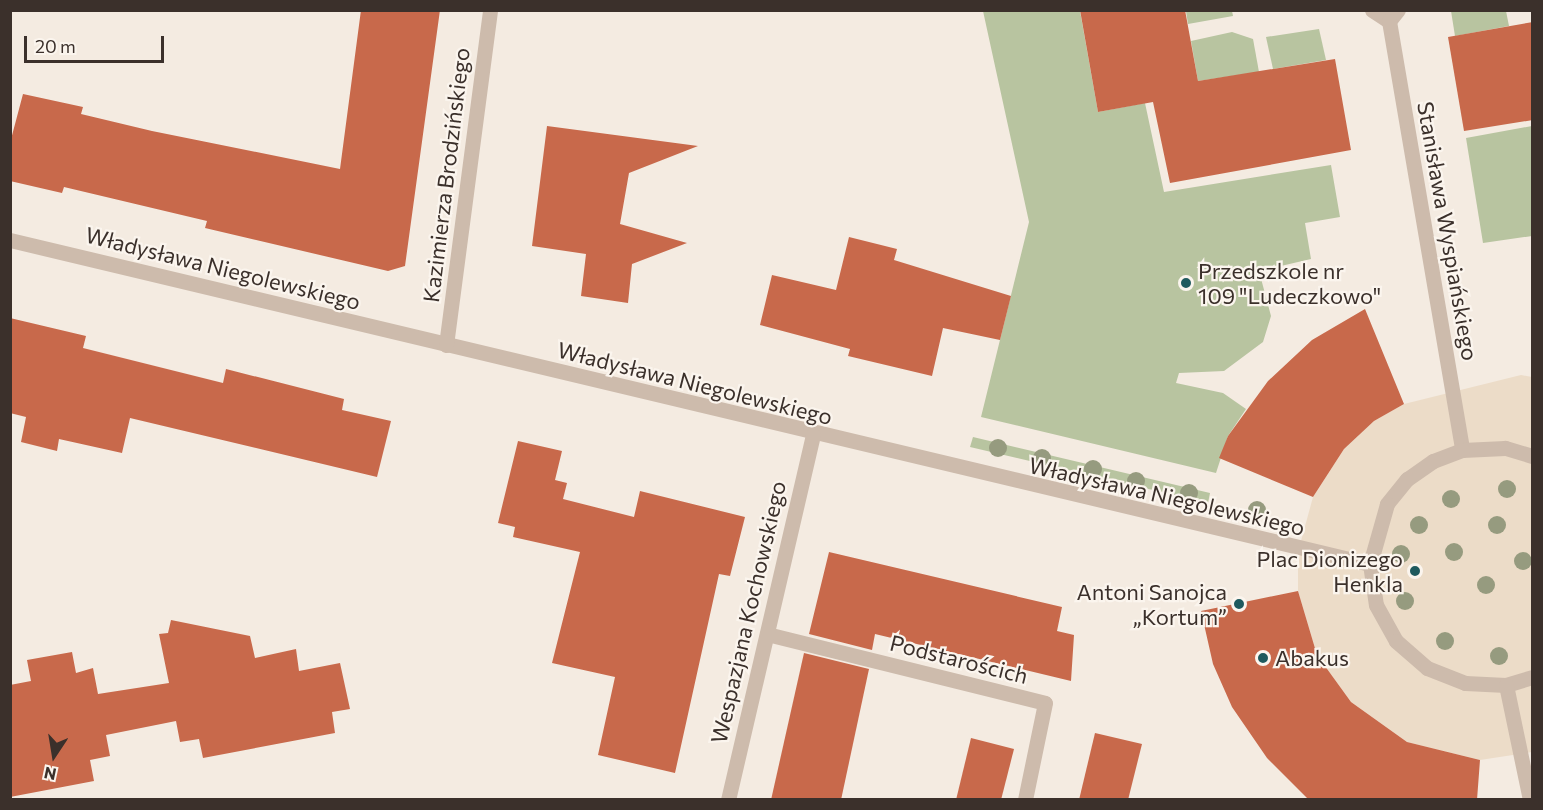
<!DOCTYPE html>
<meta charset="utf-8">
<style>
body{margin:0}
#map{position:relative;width:1543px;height:810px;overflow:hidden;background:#f4ebe1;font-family:Commissioner,sans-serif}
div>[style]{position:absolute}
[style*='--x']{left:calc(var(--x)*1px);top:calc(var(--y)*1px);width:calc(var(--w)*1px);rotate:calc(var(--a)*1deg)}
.green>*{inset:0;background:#b8c4a0}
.plaza>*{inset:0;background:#ecdcc8}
.building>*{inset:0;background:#c8694b}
.minor>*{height:15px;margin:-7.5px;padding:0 7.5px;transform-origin:7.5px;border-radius:7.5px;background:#cdbbac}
.trees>*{width:18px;height:18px;margin:-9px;border-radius:50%;background:#969b7f}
.dots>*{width:16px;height:16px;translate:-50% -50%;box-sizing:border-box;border:3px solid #fbf5ee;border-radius:50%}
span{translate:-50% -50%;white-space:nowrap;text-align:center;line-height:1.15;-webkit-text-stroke:4.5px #fbf5ee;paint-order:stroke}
.street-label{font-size:22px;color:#3b302b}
.poi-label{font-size:22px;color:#3b302b}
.left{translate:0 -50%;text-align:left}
.right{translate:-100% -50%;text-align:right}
.frame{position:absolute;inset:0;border:12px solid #3b302b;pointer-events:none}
.north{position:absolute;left:24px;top:726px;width:60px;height:60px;-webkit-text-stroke:4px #fbf5ee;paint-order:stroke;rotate:192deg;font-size:16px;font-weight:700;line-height:24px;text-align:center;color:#3b302b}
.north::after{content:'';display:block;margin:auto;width:21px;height:27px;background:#3b302b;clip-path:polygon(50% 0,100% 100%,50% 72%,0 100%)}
.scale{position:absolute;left:24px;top:36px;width:140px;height:27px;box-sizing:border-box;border:3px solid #3b302b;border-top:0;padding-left:8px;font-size:18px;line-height:21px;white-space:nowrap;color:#3b302b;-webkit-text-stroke:4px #fbf5ee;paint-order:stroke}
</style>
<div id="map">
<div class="green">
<div style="clip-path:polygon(983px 11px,1080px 11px,1098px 112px,1145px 103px,1164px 192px,1331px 165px,1340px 217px,1305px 223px,1311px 259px,1259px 271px,1271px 316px,1263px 342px,1224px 371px,1179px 373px,1176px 383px,1223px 393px,1246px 409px,1228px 436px,1216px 473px,981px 417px,1029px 222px)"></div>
<div style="clip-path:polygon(1186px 11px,1232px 11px,1233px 16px,1188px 24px)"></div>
<div style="clip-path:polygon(1451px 11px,1506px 11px,1509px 26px,1455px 36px)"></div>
<div style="clip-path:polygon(1319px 29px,1326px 60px,1273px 69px,1266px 37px)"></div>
<div style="clip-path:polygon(1232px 32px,1253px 39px,1259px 72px,1198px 81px,1191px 41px)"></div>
<div style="clip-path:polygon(1532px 126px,1532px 236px,1483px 243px,1466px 138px)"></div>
<div style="clip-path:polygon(973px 437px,1210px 493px,1208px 503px,970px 447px)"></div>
</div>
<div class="plaza">
<div style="clip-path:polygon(1521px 375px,1532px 377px,1532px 752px,1480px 760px,1407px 742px,1351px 702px,1317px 655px,1298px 591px,1298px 552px,1313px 497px,1344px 449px,1374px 421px,1404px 404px)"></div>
</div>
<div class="building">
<div style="clip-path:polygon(361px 10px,440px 10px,405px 266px,388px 271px,205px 228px,207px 221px,64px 187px,62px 193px,10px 181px,10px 143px,23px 94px,83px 107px,81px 114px,152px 131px,340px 169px)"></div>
<div style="clip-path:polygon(1080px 10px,1185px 10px,1198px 81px,1335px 59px,1351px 150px,1170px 183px,1153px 102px,1098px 112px)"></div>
<div style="clip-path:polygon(1533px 22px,1533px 120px,1464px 131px,1448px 37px)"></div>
<div style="clip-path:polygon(547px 126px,698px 146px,629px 173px,620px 224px,687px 243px,632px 264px,628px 303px,581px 296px,586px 254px,532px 246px)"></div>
<div style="clip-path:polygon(849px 237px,897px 249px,894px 260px,1011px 296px,1000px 340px,943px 328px,932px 376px,848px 356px,850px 349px,760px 325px,772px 275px,836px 290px)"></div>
<div style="clip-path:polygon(1365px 309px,1404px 404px,1374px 421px,1344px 449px,1313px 497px,1219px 458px,1228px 436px,1268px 381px,1312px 340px)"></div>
<div style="clip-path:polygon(10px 318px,86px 336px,83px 348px,223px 383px,226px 369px,344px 399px,342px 410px,391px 421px,377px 477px,130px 418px,122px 453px,59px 439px,57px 451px,21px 442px,26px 417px,10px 413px)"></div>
<div style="clip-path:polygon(518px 441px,562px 451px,555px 480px,567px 483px,563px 499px,634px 517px,640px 491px,745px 517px,730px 576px,719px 574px,675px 773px,598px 755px,615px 677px,552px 663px,580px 552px,513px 537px,515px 527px,498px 523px)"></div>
<div style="clip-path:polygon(829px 552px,1062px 607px,1057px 631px,1074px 635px,1071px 681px,875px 634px,872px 650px,809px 634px)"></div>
<div style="clip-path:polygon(1298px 591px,1317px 655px,1351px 702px,1407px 742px,1480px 760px,1477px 800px,1309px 800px,1267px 758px,1232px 707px,1213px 664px,1201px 611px)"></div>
<div style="clip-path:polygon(171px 620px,250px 636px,255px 658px,296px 649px,299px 671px,340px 663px,350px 709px,332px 712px,335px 733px,203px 758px,199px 739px,180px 742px,176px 721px,106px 735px,110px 756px,90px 760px,94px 781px,10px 797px,10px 685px,31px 681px,27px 660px,72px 652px,76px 673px,93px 668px,98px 694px,169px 683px,159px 634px,168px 633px)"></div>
<div style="clip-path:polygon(804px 653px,869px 669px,841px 800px,771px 800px)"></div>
<div style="clip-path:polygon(1095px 733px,1142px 744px,1128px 800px,1079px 800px)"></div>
<div style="clip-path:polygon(971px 738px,1014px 749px,1001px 800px,956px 800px)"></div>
</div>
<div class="minor">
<div style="--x:1372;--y:10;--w:20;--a:33"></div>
<div style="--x:1389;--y:21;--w:14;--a:-51"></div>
<div style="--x:1389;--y:21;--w:435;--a:80.3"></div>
<div style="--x:10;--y:240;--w:1398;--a:13.4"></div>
<div style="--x:446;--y:345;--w:338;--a:-82.5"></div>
<div style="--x:1532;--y:456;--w:28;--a:-163"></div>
<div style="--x:1505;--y:448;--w:43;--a:177.3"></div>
<div style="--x:1462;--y:450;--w:31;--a:159"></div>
<div style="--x:1433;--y:461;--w:32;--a:145"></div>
<div style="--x:1407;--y:479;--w:32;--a:129"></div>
<div style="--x:1387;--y:504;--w:62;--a:105.8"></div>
<div style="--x:1370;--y:564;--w:41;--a:81.7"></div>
<div style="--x:1376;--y:605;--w:41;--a:60.9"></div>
<div style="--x:1396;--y:641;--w:41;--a:41.1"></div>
<div style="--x:1427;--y:668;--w:41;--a:21.5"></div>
<div style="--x:1465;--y:683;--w:41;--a:2.8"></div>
<div style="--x:1506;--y:685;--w:27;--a:-17"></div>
<div style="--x:767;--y:634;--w:286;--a:13.9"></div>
<div style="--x:1045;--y:703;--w:99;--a:101.7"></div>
<div style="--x:1506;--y:685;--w:117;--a:78.2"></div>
<div style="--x:728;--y:800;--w:375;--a:-76.9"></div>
</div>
<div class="trees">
<div style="left:998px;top:448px"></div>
<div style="left:1042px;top:458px"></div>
<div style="left:1093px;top:469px"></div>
<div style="left:1136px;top:481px"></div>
<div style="left:1507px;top:489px"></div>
<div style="left:1189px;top:493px"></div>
<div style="left:1451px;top:499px"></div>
<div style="left:1257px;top:510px"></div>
<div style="left:1419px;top:525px"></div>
<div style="left:1497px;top:525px"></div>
<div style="left:1454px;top:552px"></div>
<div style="left:1401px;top:554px"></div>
<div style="left:1523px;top:561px"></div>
<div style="left:1486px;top:585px"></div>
<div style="left:1405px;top:601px"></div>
<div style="left:1445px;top:641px"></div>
<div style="left:1499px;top:656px"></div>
</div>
<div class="dots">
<div style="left:1186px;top:283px;background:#1f5a5e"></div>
<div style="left:1415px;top:571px;background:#1f5a5e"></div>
<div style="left:1239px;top:604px;background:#1f5a5e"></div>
<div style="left:1263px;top:658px;background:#1f5a5e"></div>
</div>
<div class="street-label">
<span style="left:446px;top:175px;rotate:-83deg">Kazimierza Brodzińskiego</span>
<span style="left:1448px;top:231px;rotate:80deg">Stanisława Wyspiańskiego</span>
<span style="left:223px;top:268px;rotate:14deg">Władysława Niegolewskiego</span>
<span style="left:695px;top:383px;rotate:14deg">Władysława Niegolewskiego</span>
<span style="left:1167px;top:496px;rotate:13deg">Władysława Niegolewskiego</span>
<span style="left:748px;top:612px;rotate:-77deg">Wespazjana Kochowskiego</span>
<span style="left:959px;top:659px;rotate:14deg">Podstarościch</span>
</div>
<div class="poi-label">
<span class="left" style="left:1198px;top:283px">Przedszkole nr<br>109 "Ludeczkowo"</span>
<span class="right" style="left:1403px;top:571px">Plac Dionizego<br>Henkla</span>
<span class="right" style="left:1227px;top:604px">Antoni Sanojca<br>„Kortum”</span>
<span class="left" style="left:1275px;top:658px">Abakus</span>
</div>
<div class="frame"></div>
<div class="north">N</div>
<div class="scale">20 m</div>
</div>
